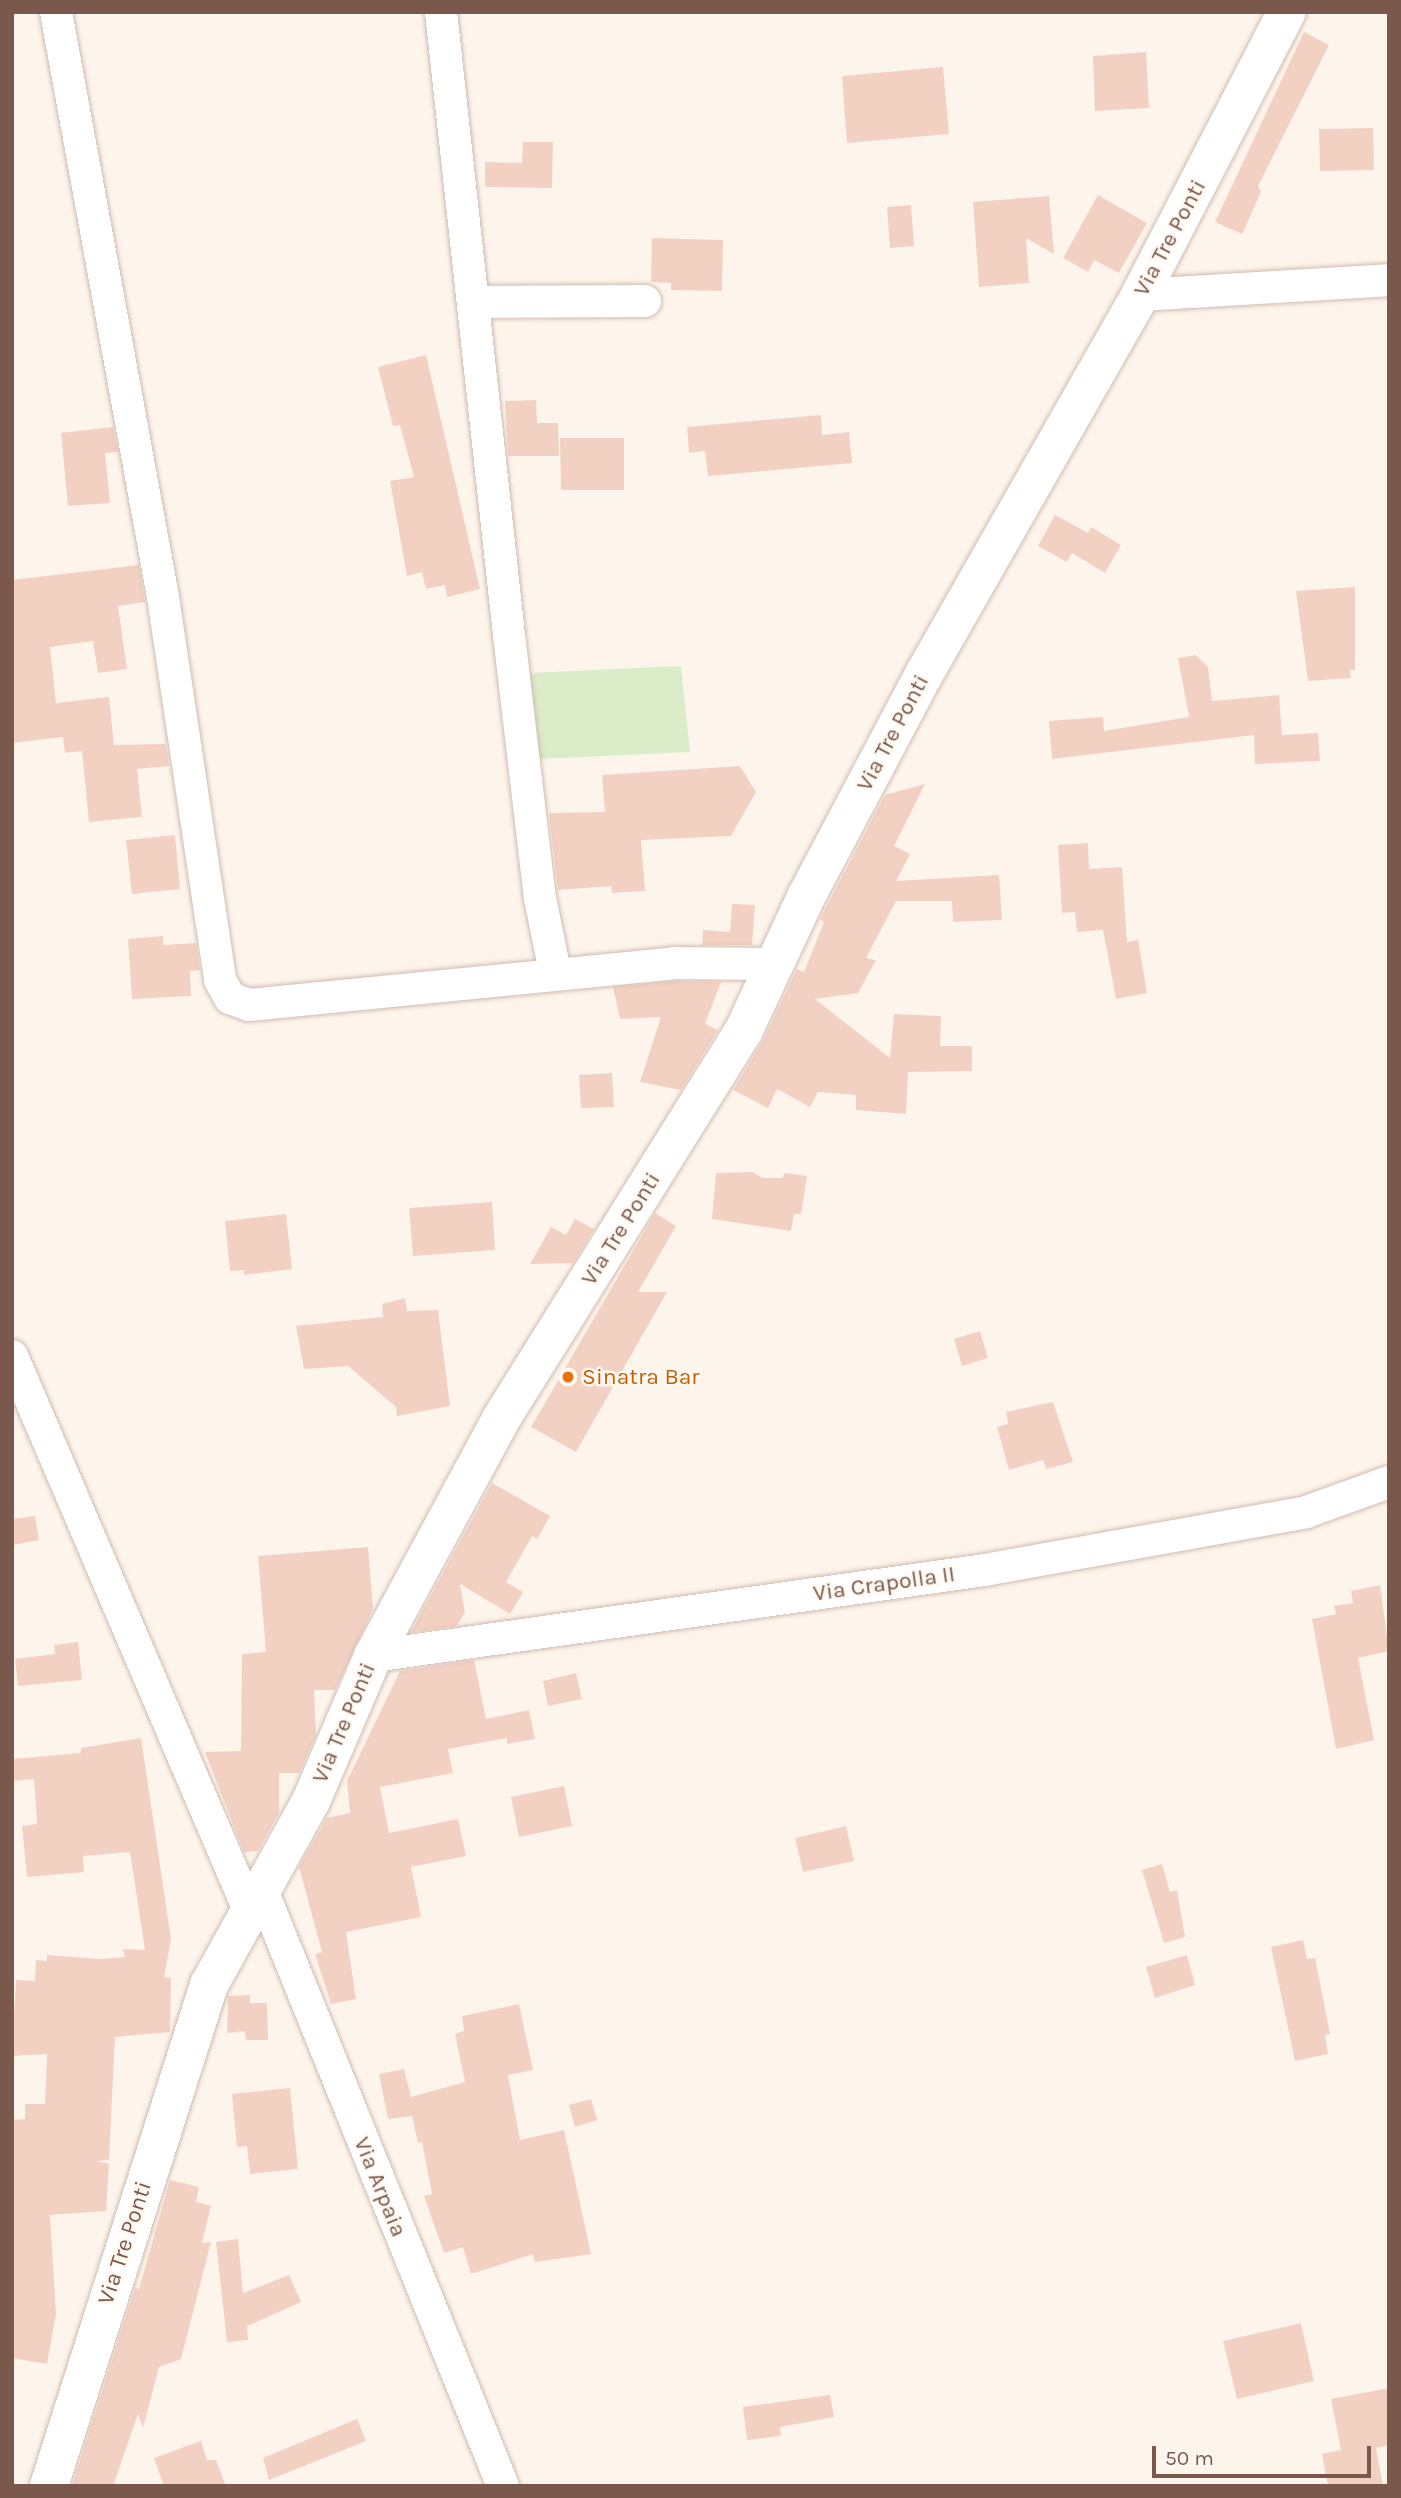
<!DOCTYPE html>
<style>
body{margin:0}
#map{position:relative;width:1401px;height:2498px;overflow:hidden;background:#fdf5eb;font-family:Karla,sans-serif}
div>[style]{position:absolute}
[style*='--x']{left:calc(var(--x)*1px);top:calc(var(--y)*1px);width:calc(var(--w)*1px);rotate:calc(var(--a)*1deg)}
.green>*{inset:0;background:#daecc8}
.building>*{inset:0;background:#f3d1c2}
.roads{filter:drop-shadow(0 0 2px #d1bbaf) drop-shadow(0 0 2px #d1bbaf)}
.minor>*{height:32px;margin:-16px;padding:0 16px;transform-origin:16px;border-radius:16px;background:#fff}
.tertiary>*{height:38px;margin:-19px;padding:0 19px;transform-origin:19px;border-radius:19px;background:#fff}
.dots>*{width:19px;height:19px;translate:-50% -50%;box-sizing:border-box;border:4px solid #fff9f2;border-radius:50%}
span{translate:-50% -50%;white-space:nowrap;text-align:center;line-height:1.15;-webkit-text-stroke:5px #fff9f2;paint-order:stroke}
.street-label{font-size:23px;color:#7a594c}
.food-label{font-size:23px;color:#c56008}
.left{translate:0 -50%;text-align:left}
.frame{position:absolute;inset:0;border:14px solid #7a594c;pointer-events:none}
.scale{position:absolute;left:1152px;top:2446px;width:219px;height:32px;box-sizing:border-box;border:4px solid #7a594c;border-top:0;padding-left:9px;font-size:21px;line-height:24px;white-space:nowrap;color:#7a594c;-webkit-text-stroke:5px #fff9f2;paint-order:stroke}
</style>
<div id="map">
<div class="green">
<div style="clip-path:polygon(681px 666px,690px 752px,539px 759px,529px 673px)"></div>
</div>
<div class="building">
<div style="clip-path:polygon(1304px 32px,1329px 45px,1258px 186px,1261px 192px,1242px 234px,1215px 222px)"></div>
<div style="clip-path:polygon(1146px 52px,1149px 108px,1095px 111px,1093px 56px)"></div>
<div style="clip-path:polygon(943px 67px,949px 134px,847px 143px,842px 76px)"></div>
<div style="clip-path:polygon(1373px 128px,1374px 170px,1320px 171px,1319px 129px)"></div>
<div style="clip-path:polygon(523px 142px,553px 142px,552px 188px,485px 187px,485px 162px,522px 163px)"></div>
<div style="clip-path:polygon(1098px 195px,1147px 223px,1119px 273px,1094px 260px,1088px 272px,1063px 258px)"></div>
<div style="clip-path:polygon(1049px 196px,1054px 254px,1026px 238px,1029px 283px,979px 287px,973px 202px)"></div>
<div style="clip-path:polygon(911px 205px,914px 246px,890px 248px,887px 207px)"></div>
<div style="clip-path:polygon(652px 238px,723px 240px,722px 291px,671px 290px,671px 283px,651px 282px)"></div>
<div style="clip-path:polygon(426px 355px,480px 589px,447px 597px,445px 585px,426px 589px,422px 572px,407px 576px,390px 481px,414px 477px,400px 425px,393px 426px,378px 367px)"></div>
<div style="clip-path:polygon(536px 400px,537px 423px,558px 423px,559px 456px,508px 456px,505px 401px)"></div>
<div style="clip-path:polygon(821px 415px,822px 435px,849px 432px,852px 463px,708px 476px,705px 451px,689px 453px,687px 427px)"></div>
<div style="clip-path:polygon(113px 427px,118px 452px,105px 453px,110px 503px,68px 506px,61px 433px)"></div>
<div style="clip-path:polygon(560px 438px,624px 438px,624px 490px,561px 490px)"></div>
<div style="clip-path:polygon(1055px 515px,1088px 533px,1091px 527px,1121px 545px,1105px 573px,1072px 553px,1067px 562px,1038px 546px)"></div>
<div style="clip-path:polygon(139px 565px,145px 602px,118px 606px,127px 669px,98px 673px,93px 641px,50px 647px,56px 703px,109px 697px,114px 745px,166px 744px,169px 766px,137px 769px,142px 817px,89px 822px,82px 751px,65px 753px,63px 737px,12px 743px,12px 580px)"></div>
<div style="clip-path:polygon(1355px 587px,1355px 670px,1350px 670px,1351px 678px,1308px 681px,1296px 591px)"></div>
<div style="clip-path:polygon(1196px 655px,1208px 667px,1212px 701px,1279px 695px,1282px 735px,1318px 733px,1320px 761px,1255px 764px,1254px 735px,1052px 759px,1049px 721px,1103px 717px,1104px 731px,1189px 717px,1178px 658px)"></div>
<div style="clip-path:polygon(740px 766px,756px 792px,731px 836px,641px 840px,645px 891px,612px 893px,611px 886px,558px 890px,549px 813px,605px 812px,602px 775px)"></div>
<div style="clip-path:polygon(925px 784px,894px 846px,910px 854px,896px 881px,999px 875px,1002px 920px,953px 922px,952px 901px,896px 901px,866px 958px,876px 960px,858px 993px,815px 999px,890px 1058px,894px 1014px,941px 1016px,940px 1046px,972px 1046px,972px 1071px,908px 1072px,906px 1114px,856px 1110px,856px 1095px,818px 1092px,810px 1107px,777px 1089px,768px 1108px,733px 1090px,764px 1039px,797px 969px,804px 972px,824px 922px,820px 919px,885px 795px)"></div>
<div style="clip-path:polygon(175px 835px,180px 889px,132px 894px,126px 840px)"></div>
<div style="clip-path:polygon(1088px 843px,1089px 869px,1122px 867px,1127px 942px,1138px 940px,1147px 993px,1116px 999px,1103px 930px,1077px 932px,1075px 912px,1062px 913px,1058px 845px)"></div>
<div style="clip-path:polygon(732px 904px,755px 905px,752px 945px,702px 945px,703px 930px,730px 932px)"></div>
<div style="clip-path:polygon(163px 936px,163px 945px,196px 943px,200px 970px,190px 971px,191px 996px,132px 999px,128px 939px)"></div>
<div style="clip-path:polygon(675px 981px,721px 982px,705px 1024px,718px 1030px,681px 1090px,640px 1082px,661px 1017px,620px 1019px,613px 987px)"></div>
<div style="clip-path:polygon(612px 1073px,614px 1107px,581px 1108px,579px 1075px)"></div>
<div style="clip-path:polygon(753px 1172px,762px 1178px,782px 1178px,785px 1173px,807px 1176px,801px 1214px,794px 1214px,791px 1231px,712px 1219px,716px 1173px)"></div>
<div style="clip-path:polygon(492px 1202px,495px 1250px,413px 1256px,409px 1208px)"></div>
<div style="clip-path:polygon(655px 1213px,676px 1226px,638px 1292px,667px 1292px,576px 1452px,531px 1427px)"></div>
<div style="clip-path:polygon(286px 1214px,292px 1269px,244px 1275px,244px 1270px,230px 1271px,225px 1221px)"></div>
<div style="clip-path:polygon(575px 1219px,594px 1229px,573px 1263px,530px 1264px,551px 1227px,566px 1235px)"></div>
<div style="clip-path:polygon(405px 1298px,407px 1311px,438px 1310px,450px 1406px,397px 1416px,396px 1407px,348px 1366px,304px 1369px,296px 1326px,383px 1317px,382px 1304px)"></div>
<div style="clip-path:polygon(980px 1331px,988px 1358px,962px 1366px,954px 1339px)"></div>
<div style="clip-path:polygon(1053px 1402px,1073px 1462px,1046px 1469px,1043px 1460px,1009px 1470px,997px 1427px,1008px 1424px,1006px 1412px)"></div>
<div style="clip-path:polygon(492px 1483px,550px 1516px,537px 1539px,532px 1536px,506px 1582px,523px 1592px,510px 1614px,460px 1584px,465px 1612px,457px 1626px,411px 1632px)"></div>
<div style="clip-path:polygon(35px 1516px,39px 1540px,12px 1545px,12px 1519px)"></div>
<div style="clip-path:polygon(368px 1547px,373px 1609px,335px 1690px,314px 1690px,316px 1735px,299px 1773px,279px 1773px,279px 1813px,258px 1851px,244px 1852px,205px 1752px,241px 1751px,242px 1654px,266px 1652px,258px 1556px)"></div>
<div style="clip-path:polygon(1380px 1585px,1389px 1651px,1358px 1658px,1374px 1740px,1336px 1749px,1312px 1619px,1336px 1614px,1334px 1606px,1353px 1603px,1351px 1591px)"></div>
<div style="clip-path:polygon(78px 1642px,82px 1680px,18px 1686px,15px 1659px,55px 1654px,54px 1645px)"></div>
<div style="clip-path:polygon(474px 1660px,486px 1719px,529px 1710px,535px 1739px,507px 1744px,507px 1738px,448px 1749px,453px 1773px,380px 1787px,389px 1833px,458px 1819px,466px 1856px,411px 1867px,421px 1917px,346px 1932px,356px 1999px,331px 2004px,315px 1954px,322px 1952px,299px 1867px,327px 1818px,350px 1813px,347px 1781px,400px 1671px)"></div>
<div style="clip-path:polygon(576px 1673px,582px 1699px,548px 1706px,543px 1681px)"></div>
<div style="clip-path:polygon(141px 1738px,171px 1939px,164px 1977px,171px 1978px,170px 2032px,115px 2037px,109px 2160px,96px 2161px,109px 2164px,106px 2211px,50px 2215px,56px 2314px,47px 2364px,12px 2358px,12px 2120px,25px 2119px,25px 2104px,45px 2104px,47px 2054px,12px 2056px,16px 1980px,35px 1981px,36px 1960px,47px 1961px,47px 1955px,101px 1959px,125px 1957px,123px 1949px,145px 1950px,130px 1852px,83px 1856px,84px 1872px,27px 1877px,22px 1826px,37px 1824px,34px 1779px,12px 1781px,12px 1759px,81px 1753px,81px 1748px)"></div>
<div style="clip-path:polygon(564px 1786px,572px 1826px,519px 1837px,511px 1797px)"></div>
<div style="clip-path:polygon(846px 1826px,854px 1861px,803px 1872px,795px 1838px)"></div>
<div style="clip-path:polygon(1162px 1864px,1170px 1892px,1177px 1890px,1185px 1937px,1164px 1943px,1142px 1870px)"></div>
<div style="clip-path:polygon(1303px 1940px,1307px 1959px,1315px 1958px,1330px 2034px,1325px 2035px,1328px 2054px,1295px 2061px,1271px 1947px)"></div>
<div style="clip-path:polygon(1187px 1955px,1195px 1985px,1155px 1998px,1146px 1967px)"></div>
<div style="clip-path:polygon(250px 1995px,250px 2003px,267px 2003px,268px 2040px,246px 2040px,245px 2031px,227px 2033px,228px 1996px)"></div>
<div style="clip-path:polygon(519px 2004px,533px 2070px,508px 2075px,520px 2140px,564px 2130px,591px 2254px,535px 2262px,533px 2254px,471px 2274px,463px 2247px,444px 2253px,424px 2196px,432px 2194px,422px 2142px,418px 2143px,412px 2116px,388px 2119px,379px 2074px,404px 2069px,411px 2097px,465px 2082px,455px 2034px,464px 2031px,462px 2016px)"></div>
<div style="clip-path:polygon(290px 2088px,298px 2169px,250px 2174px,247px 2146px,237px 2147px,232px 2094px)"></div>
<div style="clip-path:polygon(591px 2099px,597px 2120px,575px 2127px,569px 2105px)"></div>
<div style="clip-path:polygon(170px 2180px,199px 2187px,196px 2202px,211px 2206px,202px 2243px,211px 2242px,181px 2359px,159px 2367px,143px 2428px,138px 2414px,113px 2486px,72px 2486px,135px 2288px,139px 2289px)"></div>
<div style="clip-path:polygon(238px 2239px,243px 2293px,289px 2275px,301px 2302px,247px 2326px,248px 2340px,227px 2342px,216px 2242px)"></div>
<div style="clip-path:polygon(1301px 2323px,1314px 2381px,1237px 2399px,1223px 2341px)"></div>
<div style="clip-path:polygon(1389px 2388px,1389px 2445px,1376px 2448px,1383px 2486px,1328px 2486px,1322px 2454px,1341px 2450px,1331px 2399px)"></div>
<div style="clip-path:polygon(830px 2395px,834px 2417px,780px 2427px,781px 2436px,747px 2440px,743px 2407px)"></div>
<div style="clip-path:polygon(357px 2419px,366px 2441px,269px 2480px,263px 2458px)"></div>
<div style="clip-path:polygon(201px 2441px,207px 2460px,216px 2460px,226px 2486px,164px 2486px,154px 2458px)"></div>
</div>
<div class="roads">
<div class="minor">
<div style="--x:56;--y:12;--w:595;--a:79.63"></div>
<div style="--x:163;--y:597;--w:387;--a:81.5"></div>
<div style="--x:220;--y:980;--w:21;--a:61"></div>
<div style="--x:230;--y:998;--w:20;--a:20"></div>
<div style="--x:249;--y:1005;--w:427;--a:-5.6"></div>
<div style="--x:674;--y:963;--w:101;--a:0.6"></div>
<div style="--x:441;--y:12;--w:627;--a:83.77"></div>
<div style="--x:509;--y:635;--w:265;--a:83.3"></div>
<div style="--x:540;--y:898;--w:76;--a:78.5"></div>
<div style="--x:1140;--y:295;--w:249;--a:-3.4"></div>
<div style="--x:474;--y:302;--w:171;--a:-0.3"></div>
<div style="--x:12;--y:1356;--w:603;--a:66.84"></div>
<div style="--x:373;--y:1656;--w:618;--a:-8"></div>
<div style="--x:985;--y:1570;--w:326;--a:-10.2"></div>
<div style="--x:1306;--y:1512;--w:88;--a:-19.9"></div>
<div style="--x:261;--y:1888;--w:645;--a:67.97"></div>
</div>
<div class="tertiary">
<div style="--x:49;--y:2486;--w:526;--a:-72.29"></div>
<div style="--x:209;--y:1985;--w:210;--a:-61"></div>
<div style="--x:311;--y:1801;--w:158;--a:-66.8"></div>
<div style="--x:373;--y:1656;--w:269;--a:-61.6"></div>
<div style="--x:501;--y:1419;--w:459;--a:-58"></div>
<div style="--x:744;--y:1030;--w:149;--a:-65"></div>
<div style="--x:807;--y:895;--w:248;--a:-62.1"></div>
<div style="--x:923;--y:676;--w:438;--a:-60.3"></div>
<div style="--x:1140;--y:295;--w:319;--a:-62.6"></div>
</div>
</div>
<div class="dots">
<div style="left:568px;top:1377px;background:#e8710a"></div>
</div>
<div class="street-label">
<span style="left:1170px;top:238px;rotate:-62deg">Via Tre Ponti</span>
<span style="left:893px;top:733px;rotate:-62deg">Via Tre Ponti</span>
<span style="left:621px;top:1229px;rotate:-58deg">Via Tre Ponti</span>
<span style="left:884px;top:1584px;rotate:-8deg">Via Crapolla II</span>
<span style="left:344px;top:1723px;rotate:-67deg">Via Tre Ponti</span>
<span style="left:380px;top:2187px;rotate:68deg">Via Arpaia</span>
<span style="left:125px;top:2243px;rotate:-72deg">Via Tre Ponti</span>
</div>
<div class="food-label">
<span class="left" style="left:582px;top:1377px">Sinatra Bar</span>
</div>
<div class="frame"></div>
<div class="scale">50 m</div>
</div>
